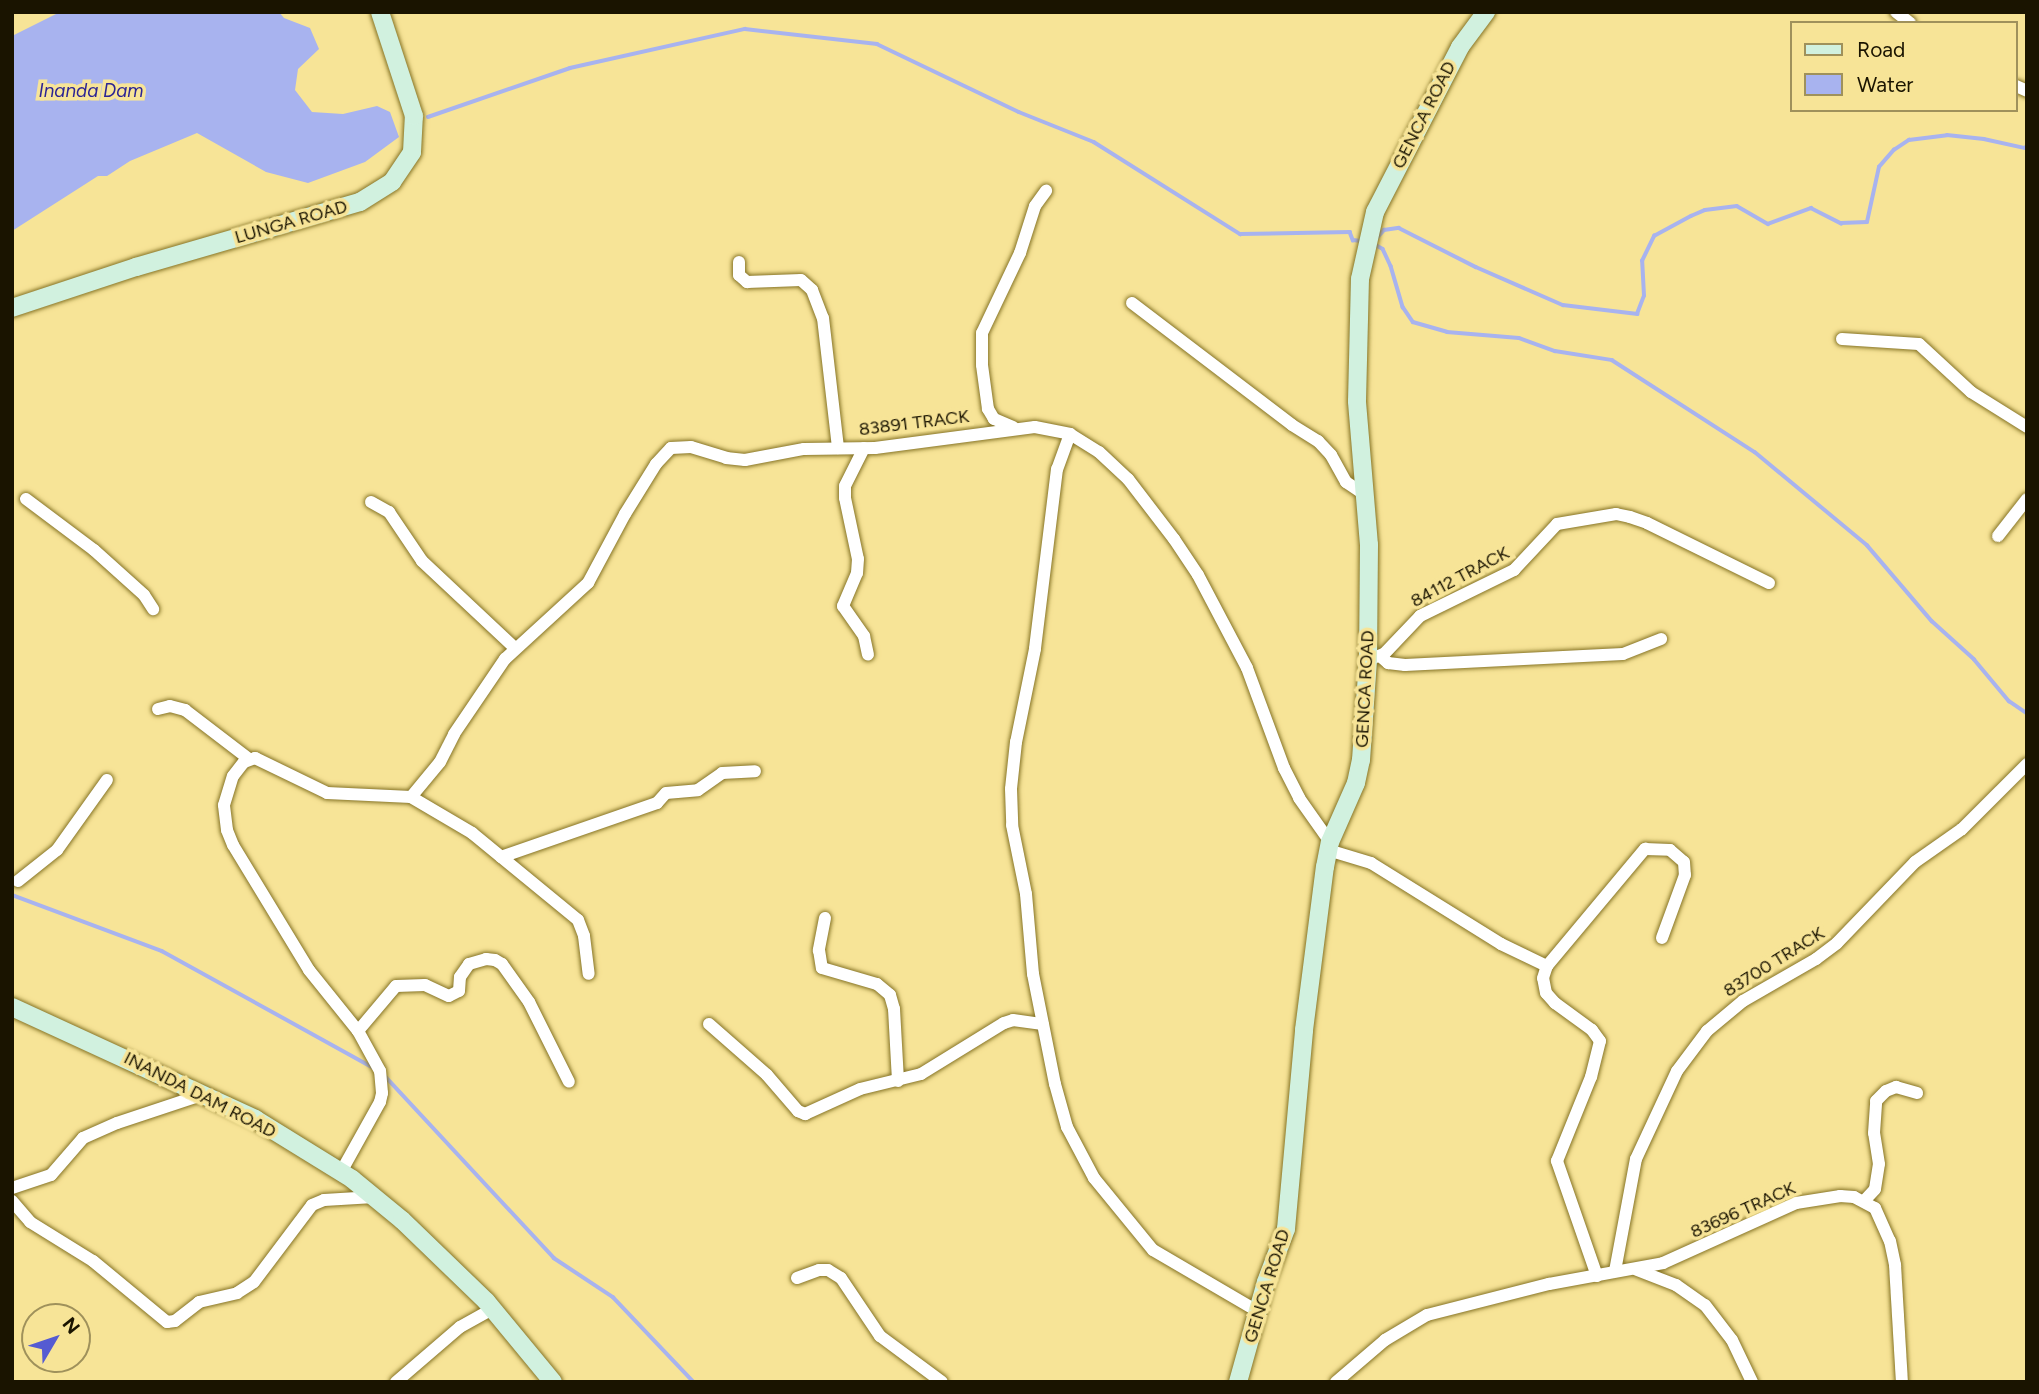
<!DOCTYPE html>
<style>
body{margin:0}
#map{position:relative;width:2039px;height:1394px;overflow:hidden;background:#f7e497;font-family:Figtree,sans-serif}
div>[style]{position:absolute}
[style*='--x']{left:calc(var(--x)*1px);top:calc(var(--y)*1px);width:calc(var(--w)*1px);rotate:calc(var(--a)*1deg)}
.water>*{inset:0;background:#a8b3ef}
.stream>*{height:3.5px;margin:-1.75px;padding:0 1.75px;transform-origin:1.75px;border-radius:1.75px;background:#a8b3ef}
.roads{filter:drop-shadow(0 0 2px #867426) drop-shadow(0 0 2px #867426)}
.street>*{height:12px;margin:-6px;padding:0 6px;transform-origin:6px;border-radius:6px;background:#fff}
.secondary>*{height:18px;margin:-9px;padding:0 9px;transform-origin:9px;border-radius:9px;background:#d1f1df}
span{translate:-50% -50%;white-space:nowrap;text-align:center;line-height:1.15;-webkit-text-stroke:7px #f7e497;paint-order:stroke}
.street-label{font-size:18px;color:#1a1400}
.water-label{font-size:19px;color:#2c2494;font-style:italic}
.frame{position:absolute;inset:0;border:14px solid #1a1400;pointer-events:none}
.legend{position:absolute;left:1790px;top:21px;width:228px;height:91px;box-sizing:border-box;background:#f7e497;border:2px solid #9f915b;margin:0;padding:9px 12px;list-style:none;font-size:21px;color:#1a1400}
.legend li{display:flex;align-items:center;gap:14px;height:35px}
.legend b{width:35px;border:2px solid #9f915b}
.north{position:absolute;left:21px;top:1303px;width:70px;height:70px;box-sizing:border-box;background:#f7e497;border:2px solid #9f915b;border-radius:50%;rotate:51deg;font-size:19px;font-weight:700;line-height:28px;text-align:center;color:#1a1400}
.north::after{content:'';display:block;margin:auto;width:24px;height:32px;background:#555bd2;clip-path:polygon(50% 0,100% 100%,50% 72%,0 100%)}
</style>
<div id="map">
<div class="water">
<div style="clip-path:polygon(60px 12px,279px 12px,284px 18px,310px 28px,319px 49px,298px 69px,295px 90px,312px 112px,343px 114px,377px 106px,390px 112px,399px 137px,365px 162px,308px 183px,266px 172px,197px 133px,130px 161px,107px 176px,98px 176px,12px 231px,12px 36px)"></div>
</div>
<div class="stream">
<div style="--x:428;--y:117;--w:150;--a:-19"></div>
<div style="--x:570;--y:68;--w:179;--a:-12.6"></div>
<div style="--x:745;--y:29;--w:133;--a:6.5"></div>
<div style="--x:877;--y:44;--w:157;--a:25.6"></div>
<div style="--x:1019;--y:112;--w:81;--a:21.8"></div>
<div style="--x:1094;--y:142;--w:173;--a:32.2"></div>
<div style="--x:1240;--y:234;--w:110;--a:-1"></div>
<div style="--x:1350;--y:232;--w:9;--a:69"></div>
<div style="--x:1353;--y:240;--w:8;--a:7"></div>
<div style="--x:1376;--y:239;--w:12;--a:-48"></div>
<div style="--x:1384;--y:230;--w:15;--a:-8"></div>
<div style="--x:1399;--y:228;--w:86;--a:26.9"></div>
<div style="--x:1476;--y:267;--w:95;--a:23.6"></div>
<div style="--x:1563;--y:305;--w:75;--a:6.9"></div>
<div style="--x:1637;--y:314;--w:19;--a:-69"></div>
<div style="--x:1644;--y:296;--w:35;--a:-93"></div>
<div style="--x:1642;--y:261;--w:28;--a:-64"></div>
<div style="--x:1654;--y:236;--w:42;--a:-28.4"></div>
<div style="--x:1691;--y:216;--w:15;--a:-23"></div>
<div style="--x:1705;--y:210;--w:32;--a:-7"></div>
<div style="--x:1737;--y:206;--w:36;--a:30"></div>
<div style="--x:1768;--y:224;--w:46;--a:-20.4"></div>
<div style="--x:1811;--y:208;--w:34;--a:27"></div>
<div style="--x:1841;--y:223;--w:26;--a:-2"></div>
<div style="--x:1867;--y:222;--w:56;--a:-77.7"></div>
<div style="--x:1879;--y:167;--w:23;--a:-49"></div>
<div style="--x:1894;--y:150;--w:18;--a:-34"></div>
<div style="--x:1909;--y:140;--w:38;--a:-7"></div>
<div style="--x:1947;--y:135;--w:37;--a:6"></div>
<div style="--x:1984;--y:139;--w:42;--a:12.4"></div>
<div style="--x:2025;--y:148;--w:3;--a:-45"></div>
<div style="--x:1374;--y:244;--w:10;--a:29"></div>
<div style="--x:1383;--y:249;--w:19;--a:65"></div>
<div style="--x:1391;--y:266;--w:43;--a:73.7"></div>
<div style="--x:1403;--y:307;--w:18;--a:56"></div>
<div style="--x:1413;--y:322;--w:35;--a:16"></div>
<div style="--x:1447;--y:332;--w:72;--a:4.8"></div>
<div style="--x:1519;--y:338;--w:38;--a:20"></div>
<div style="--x:1555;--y:351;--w:58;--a:9"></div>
<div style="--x:1612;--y:360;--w:170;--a:32.8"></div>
<div style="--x:1755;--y:452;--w:146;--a:39.7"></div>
<div style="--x:1867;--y:545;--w:100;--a:49.5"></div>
<div style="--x:1932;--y:621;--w:57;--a:42.1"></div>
<div style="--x:1974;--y:659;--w:55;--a:50.2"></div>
<div style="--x:2009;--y:701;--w:22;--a:34"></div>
<div style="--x:12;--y:895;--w:160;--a:20.5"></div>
<div style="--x:162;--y:951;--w:242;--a:28.9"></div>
<div style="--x:386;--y:1077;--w:247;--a:47.1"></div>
<div style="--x:554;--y:1258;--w:71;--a:33.5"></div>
<div style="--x:613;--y:1297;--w:117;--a:46.4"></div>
</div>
<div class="roads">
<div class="street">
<div style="--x:1896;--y:12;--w:18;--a:38"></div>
<div style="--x:2016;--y:86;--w:12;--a:24"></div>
<div style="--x:739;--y:262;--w:13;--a:90"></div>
<div style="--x:739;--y:275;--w:11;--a:41"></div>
<div style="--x:747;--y:282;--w:54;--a:-2.1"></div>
<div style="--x:801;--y:280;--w:15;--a:42"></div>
<div style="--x:812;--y:290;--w:30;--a:69"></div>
<div style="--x:823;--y:318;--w:131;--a:83.4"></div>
<div style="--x:1132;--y:303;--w:201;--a:37.3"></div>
<div style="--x:1292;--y:425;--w:31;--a:32"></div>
<div style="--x:1318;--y:441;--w:19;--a:47"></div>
<div style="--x:1331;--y:455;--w:31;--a:61"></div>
<div style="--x:1346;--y:482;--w:22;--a:34"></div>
<div style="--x:1842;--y:339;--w:77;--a:3.7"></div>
<div style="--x:1919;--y:344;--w:71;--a:42.7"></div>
<div style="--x:1971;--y:392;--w:66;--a:32"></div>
<div style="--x:1013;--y:427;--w:21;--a:-157"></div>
<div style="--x:994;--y:419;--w:12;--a:-121"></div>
<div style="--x:988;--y:409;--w:44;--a:-97.8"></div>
<div style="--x:982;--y:365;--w:32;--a:-90"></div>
<div style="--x:982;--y:333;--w:89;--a:-64.6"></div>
<div style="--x:1020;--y:253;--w:49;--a:-72.3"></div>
<div style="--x:1035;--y:206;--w:19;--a:-54"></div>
<div style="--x:1070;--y:434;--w:37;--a:110"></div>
<div style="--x:1057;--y:469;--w:181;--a:97"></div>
<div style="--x:1035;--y:649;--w:95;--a:101.5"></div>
<div style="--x:1016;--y:742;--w:47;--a:96.1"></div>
<div style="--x:1011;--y:789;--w:36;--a:88"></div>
<div style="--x:1012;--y:825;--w:70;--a:78.5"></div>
<div style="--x:1026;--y:894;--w:80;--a:85"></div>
<div style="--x:1033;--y:974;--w:112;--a:78.7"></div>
<div style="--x:1055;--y:1084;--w:45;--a:74.4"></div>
<div style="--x:1067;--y:1127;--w:58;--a:62.1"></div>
<div style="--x:1094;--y:1178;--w:93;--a:50.7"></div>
<div style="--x:1153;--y:1250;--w:123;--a:30.3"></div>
<div style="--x:864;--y:448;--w:42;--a:116.6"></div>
<div style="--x:845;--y:486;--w:12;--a:90"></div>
<div style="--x:845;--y:498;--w:62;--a:78"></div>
<div style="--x:858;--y:559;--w:14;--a:94"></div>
<div style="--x:857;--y:573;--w:36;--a:113"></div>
<div style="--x:843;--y:606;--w:37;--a:55"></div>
<div style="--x:864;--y:636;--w:19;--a:78"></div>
<div style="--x:26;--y:499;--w:85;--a:36.9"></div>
<div style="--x:94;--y:550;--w:67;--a:42"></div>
<div style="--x:144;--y:595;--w:17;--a:57"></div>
<div style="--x:371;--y:502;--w:21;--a:29"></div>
<div style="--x:389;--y:512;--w:59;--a:56"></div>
<div style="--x:422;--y:561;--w:127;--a:43.1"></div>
<div style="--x:1998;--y:536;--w:47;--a:-51.9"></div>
<div style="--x:1380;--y:656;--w:11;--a:41"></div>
<div style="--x:1388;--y:663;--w:17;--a:7"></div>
<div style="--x:1405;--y:665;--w:218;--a:-2.9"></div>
<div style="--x:1623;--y:654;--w:41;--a:-21.5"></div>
<div style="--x:1368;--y:660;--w:17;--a:-21"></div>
<div style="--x:1384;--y:654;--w:52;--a:-46.5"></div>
<div style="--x:1420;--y:616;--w:105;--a:-26.1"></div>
<div style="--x:1514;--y:570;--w:63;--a:-46.9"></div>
<div style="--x:1557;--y:524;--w:60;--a:-9.6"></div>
<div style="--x:1616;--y:514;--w:14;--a:12"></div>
<div style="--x:1630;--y:517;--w:18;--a:19"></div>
<div style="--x:1647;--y:523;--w:136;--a:26.2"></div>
<div style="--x:158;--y:709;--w:12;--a:-14"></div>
<div style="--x:170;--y:706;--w:16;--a:15"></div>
<div style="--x:185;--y:710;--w:81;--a:37.4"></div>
<div style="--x:411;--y:797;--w:45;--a:-50.4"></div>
<div style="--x:440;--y:762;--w:31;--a:-63"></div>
<div style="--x:454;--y:734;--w:91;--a:-55.8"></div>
<div style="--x:505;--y:659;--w:113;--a:-42.5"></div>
<div style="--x:588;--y:583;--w:78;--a:-61.8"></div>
<div style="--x:625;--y:514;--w:59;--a:-58.2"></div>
<div style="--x:656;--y:464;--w:22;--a:-47"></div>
<div style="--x:671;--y:448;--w:20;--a:-3"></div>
<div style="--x:691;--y:447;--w:37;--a:17"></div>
<div style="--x:726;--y:458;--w:19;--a:6"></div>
<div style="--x:745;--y:460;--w:60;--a:-10.6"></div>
<div style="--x:804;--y:449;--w:71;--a:-0.8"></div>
<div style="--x:875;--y:448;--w:161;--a:-7.5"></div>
<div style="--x:1035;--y:427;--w:36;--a:11"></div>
<div style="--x:1070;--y:434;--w:34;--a:32"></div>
<div style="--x:1099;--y:452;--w:40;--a:43"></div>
<div style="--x:1128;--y:479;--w:76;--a:52.5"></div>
<div style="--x:1174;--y:539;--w:43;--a:56.3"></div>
<div style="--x:1198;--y:575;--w:105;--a:62.2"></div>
<div style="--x:1247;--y:668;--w:107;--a:69.7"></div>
<div style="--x:1284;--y:768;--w:34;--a:63"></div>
<div style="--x:1299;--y:798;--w:54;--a:54.8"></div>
<div style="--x:1328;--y:850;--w:45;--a:16.8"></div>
<div style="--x:1371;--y:863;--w:153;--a:31.9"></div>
<div style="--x:1501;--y:944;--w:51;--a:25.6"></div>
<div style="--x:501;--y:857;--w:165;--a:-19.1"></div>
<div style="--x:657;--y:803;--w:13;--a:-48"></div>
<div style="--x:666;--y:793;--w:32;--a:-5"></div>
<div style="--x:698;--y:790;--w:29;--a:-35"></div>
<div style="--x:722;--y:773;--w:33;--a:-3"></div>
<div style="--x:18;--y:881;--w:50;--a:-38.5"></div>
<div style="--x:57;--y:850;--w:86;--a:-54.5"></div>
<div style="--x:825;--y:918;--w:33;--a:101"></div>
<div style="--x:819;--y:950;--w:18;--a:81"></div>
<div style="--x:822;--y:968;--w:57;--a:16.2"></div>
<div style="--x:877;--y:984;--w:17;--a:40"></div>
<div style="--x:890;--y:995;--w:15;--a:74"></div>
<div style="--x:894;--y:1009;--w:72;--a:86.8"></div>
<div style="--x:709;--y:1024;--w:77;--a:41.3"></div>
<div style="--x:767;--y:1075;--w:48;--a:49.3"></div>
<div style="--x:798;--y:1111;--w:8;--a:23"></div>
<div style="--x:805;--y:1114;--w:60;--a:-24.4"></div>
<div style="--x:860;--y:1089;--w:63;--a:-13.8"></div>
<div style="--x:921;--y:1074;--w:97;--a:-31.6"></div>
<div style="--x:1004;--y:1023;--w:9;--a:-18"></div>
<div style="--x:1013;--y:1020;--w:30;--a:8"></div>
<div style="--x:358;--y:1031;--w:59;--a:-49.8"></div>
<div style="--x:396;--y:986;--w:29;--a:-2"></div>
<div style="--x:425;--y:985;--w:26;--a:25"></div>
<div style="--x:449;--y:996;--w:11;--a:-27"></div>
<div style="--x:459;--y:991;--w:14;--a:-86"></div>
<div style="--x:460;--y:977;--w:16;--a:-55"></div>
<div style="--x:469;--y:964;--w:18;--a:-16"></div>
<div style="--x:486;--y:959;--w:9;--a:6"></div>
<div style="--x:495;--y:960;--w:8;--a:30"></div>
<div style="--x:502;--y:964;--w:47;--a:54.6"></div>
<div style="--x:529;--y:1002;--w:89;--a:63.4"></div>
<div style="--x:341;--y:1172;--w:80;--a:-60.9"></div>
<div style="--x:380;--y:1102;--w:9;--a:-77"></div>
<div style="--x:382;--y:1093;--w:22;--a:-95"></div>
<div style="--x:380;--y:1071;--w:46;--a:-118.8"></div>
<div style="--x:358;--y:1031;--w:78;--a:-128.8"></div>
<div style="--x:309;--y:970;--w:146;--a:-121.3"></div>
<div style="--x:233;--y:845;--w:16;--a:-112"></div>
<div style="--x:227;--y:830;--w:25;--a:-97"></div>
<div style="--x:224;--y:805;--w:30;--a:-73"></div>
<div style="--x:233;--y:776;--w:18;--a:-52"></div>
<div style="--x:244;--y:762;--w:12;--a:-20"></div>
<div style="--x:255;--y:758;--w:80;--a:25.9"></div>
<div style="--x:327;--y:793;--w:84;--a:2.7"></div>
<div style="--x:411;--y:797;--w:71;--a:30.5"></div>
<div style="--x:472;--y:833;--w:137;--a:39.4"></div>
<div style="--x:578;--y:920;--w:17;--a:69"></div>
<div style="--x:584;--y:936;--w:38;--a:83"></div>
<div style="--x:12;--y:1188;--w:41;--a:-18.4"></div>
<div style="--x:51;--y:1175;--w:49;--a:-49.1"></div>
<div style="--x:83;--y:1138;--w:37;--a:-24"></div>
<div style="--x:117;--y:1123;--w:92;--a:-18.4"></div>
<div style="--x:12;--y:1201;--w:28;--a:49"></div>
<div style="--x:30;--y:1222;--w:74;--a:31.8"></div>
<div style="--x:93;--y:1261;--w:96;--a:39.5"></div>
<div style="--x:167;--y:1322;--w:8;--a:-7"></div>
<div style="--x:175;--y:1321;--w:31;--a:-38"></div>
<div style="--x:199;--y:1302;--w:39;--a:-13"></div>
<div style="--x:237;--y:1293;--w:20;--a:-33"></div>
<div style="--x:254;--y:1282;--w:96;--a:-53"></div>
<div style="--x:312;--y:1205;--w:13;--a:-23"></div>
<div style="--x:324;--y:1200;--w:50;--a:-3.4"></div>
<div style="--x:1864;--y:1201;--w:16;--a:-47"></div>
<div style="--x:1875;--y:1189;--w:25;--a:-81"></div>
<div style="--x:1879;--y:1164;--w:31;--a:-99"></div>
<div style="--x:1874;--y:1133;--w:32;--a:-86"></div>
<div style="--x:1876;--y:1101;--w:14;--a:-45"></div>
<div style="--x:1886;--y:1091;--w:11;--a:-22"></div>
<div style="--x:1896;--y:1087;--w:22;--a:16"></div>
<div style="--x:1637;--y:1270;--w:42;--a:21"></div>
<div style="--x:1676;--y:1285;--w:35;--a:35"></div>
<div style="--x:1705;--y:1305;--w:44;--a:52.4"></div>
<div style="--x:1732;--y:1340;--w:47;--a:64.5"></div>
<div style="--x:1615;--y:1271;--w:114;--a:-79.4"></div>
<div style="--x:1636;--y:1159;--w:97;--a:-65"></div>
<div style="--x:1677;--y:1071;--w:50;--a:-53.1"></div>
<div style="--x:1707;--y:1031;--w:47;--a:-39.8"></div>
<div style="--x:1743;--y:1001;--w:84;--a:-29.9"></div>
<div style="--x:1816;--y:959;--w:26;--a:-37"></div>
<div style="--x:1837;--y:943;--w:112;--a:-46.1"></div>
<div style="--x:1915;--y:862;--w:57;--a:-35.1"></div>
<div style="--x:1962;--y:829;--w:92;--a:-45"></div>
<div style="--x:1597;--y:1276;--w:122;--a:-109.2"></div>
<div style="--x:1557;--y:1161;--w:91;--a:-68"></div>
<div style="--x:1591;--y:1077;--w:37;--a:-76"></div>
<div style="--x:1600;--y:1041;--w:14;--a:-126"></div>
<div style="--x:1592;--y:1030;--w:46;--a:-143.9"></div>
<div style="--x:1555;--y:1003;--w:13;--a:-132"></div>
<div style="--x:1546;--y:993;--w:15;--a:-101"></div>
<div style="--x:1543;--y:978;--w:13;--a:-72"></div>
<div style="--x:1547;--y:966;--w:153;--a:-50.1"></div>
<div style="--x:1645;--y:849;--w:25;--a:2"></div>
<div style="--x:1670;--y:850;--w:18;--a:41"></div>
<div style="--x:1684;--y:862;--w:13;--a:86"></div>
<div style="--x:1685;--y:875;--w:67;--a:110.1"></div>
<div style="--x:797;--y:1278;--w:23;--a:-20"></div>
<div style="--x:819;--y:1270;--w:9;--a:0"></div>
<div style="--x:828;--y:1270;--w:15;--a:32"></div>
<div style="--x:841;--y:1278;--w:70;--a:56.1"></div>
<div style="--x:880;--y:1336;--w:77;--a:36.6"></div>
<div style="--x:396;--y:1382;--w:84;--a:-40.7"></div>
<div style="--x:460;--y:1327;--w:37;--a:-29"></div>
<div style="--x:1336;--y:1382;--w:65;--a:-40.6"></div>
<div style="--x:1385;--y:1340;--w:49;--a:-30.8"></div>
<div style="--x:1427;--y:1315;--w:126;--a:-14.3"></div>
<div style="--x:1549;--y:1284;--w:116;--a:-10.4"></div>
<div style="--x:1663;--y:1263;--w:146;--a:-24.3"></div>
<div style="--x:1796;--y:1203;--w:45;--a:-9"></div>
<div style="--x:1840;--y:1196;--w:14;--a:4"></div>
<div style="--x:1854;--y:1197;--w:24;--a:28"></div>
<div style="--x:1875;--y:1208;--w:36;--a:66"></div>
<div style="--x:1890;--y:1241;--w:25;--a:78"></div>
<div style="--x:1895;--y:1265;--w:117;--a:86.6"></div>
</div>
<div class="secondary">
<div style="--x:12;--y:308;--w:131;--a:-18.3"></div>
<div style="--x:136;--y:267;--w:233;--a:-16.2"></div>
<div style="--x:360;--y:202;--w:38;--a:-32"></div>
<div style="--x:392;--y:182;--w:36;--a:-56"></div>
<div style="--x:412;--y:152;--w:36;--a:-87"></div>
<div style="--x:414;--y:116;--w:109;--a:-108.1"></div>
<div style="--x:12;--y:1007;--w:268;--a:24.7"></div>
<div style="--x:255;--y:1119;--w:114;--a:31.7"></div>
<div style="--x:352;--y:1179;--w:65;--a:39.4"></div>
<div style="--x:402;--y:1220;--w:117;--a:44"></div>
<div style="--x:486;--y:1301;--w:105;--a:50.4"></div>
<div style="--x:1238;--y:1382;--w:104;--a:-74.4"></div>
<div style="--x:1266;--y:1282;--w:57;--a:-69.3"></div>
<div style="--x:1286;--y:1229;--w:200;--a:-84.8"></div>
<div style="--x:1304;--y:1030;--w:164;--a:-82.7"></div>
<div style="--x:1325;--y:867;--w:25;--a:-79"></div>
<div style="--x:1330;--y:842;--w:64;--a:-66.2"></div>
<div style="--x:1356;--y:783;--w:24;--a:-78"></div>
<div style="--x:1361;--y:760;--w:100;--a:-86"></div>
<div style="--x:1368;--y:660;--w:115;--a:-89.5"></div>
<div style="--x:1369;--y:545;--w:144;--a:-94.8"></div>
<div style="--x:1357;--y:401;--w:122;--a:-88.6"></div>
<div style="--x:1360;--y:279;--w:69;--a:-77.4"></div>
<div style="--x:1375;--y:212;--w:186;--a:-62.7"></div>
<div style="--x:1460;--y:47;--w:44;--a:-53.4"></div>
</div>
</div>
<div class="street-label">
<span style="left:1424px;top:115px;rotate:-63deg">GENCA ROAD</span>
<span style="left:291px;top:222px;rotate:-16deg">LUNGA ROAD</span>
<span style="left:914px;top:423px;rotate:-7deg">83891 TRACK</span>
<span style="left:1460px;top:577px;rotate:-28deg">84112 TRACK</span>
<span style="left:1365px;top:689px;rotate:-87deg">GENCA ROAD</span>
<span style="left:1774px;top:962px;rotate:-32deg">83700 TRACK</span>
<span style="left:200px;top:1095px;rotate:27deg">INANDA DAM ROAD</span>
<span style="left:1743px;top:1210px;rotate:-24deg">83696 TRACK</span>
<span style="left:1267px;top:1286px;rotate:-73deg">GENCA ROAD</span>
</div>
<div class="water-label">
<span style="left:91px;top:91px">Inanda Dam</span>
</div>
<div class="frame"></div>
<ul class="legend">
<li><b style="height:9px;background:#d1f1df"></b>Road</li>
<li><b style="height:19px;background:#a8b3ef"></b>Water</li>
</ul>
<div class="north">N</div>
</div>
